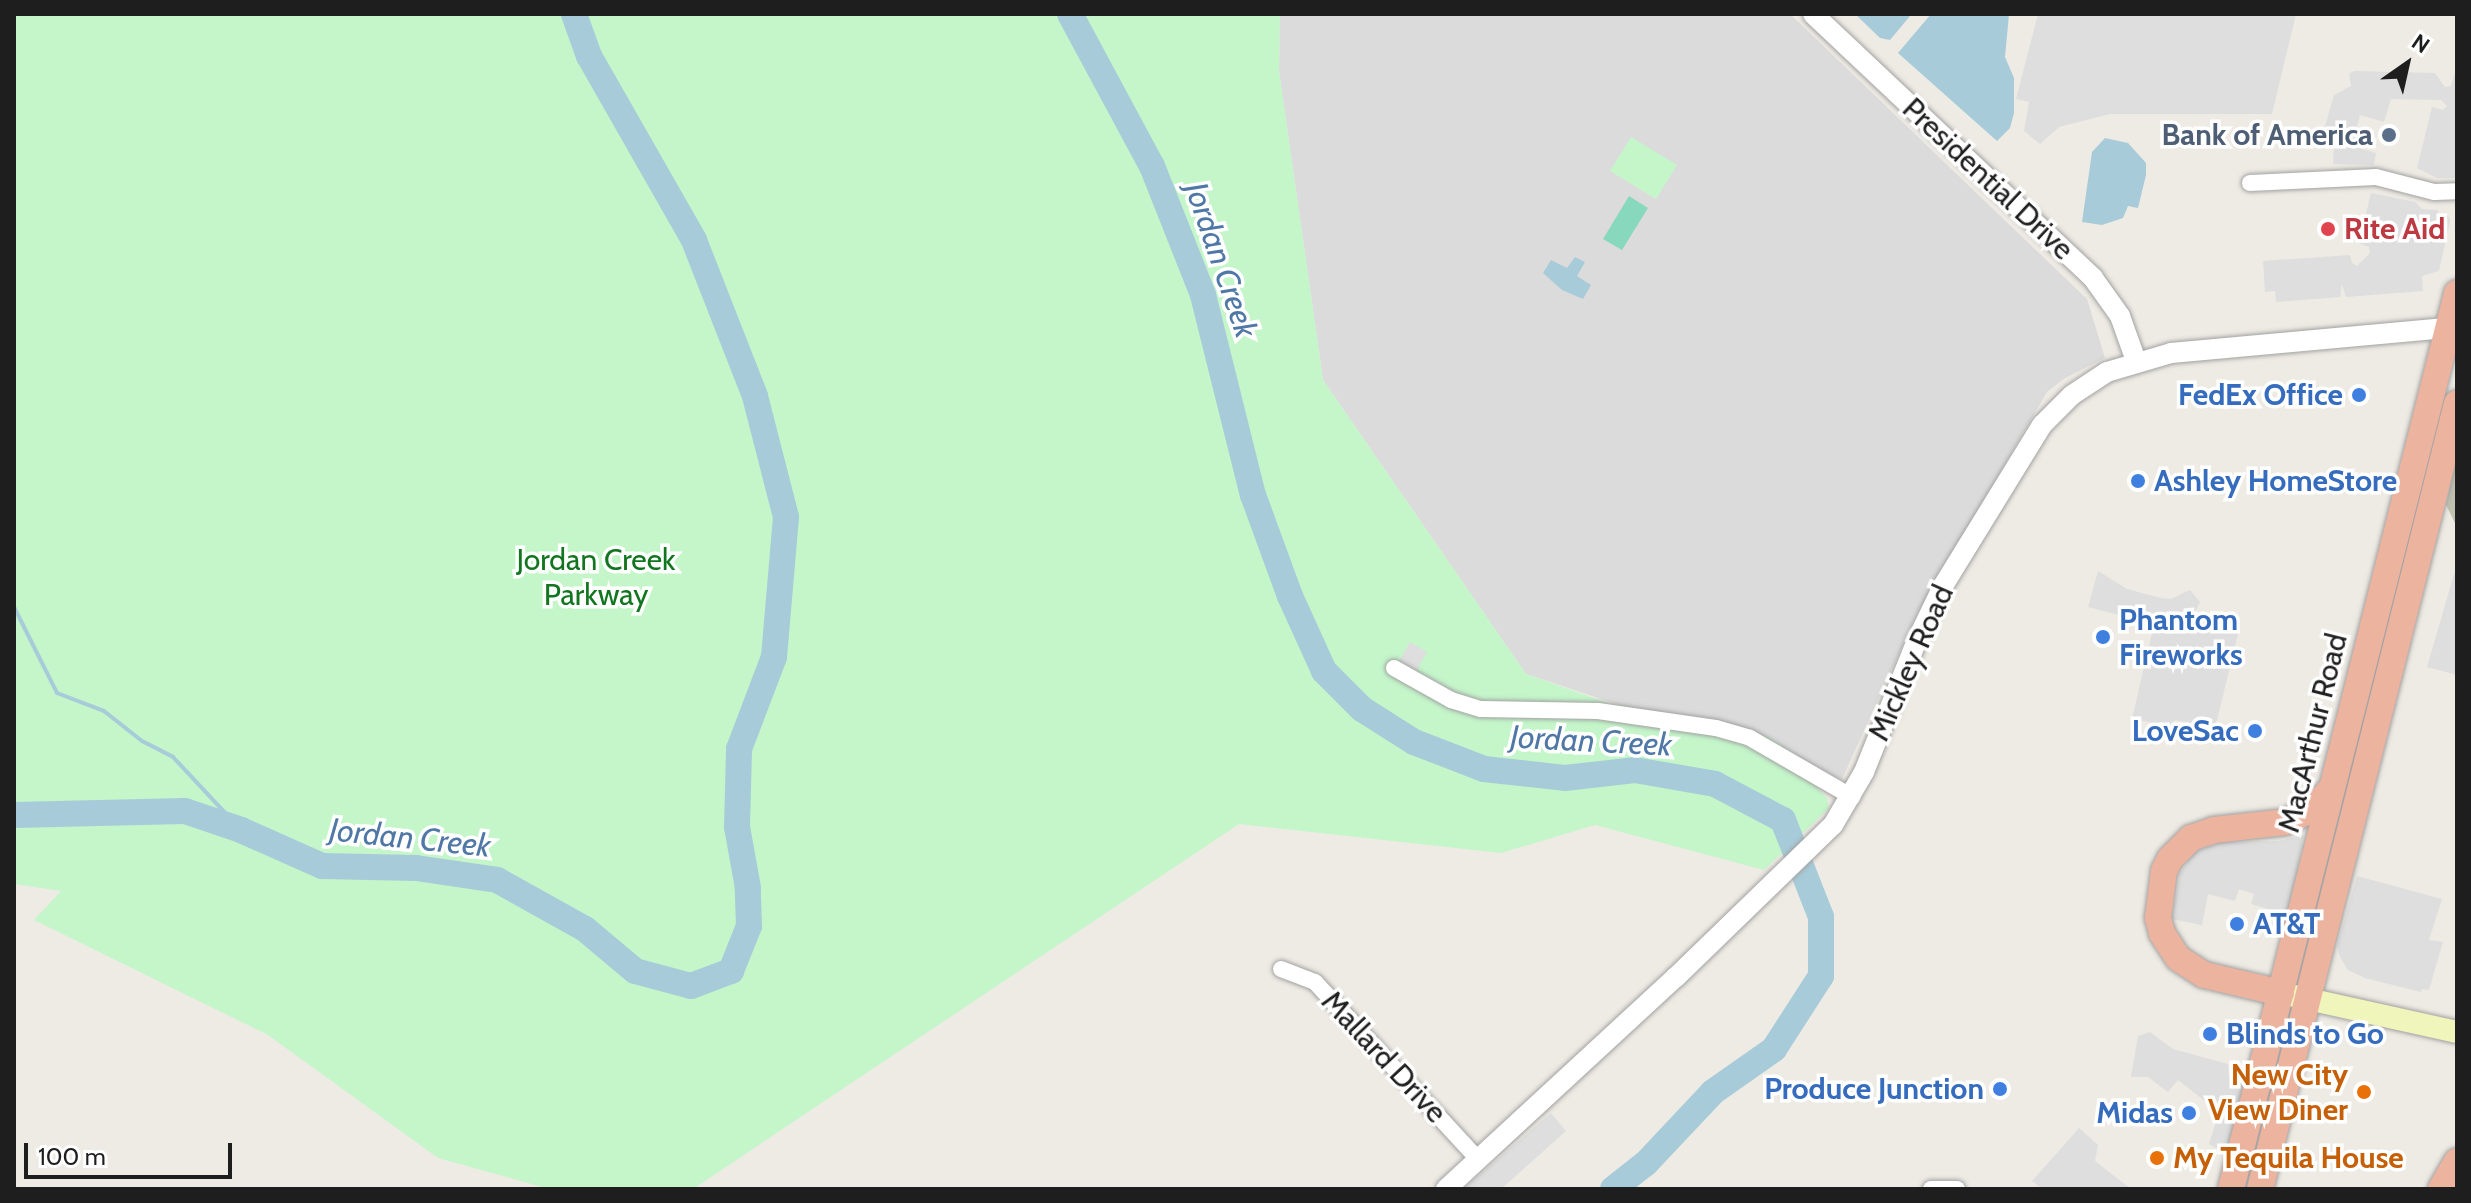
<!DOCTYPE html>
<style>
body{margin:0}
#map{position:relative;width:2471px;height:1203px;overflow:hidden;background:#eeebe4;font-family:Cabin,sans-serif}
div>[style]{position:absolute}
[style*='--x']{left:calc(var(--x)*1px);top:calc(var(--y)*1px);width:calc(var(--w)*1px);rotate:calc(var(--a)*1deg)}
.residential>*{inset:0;background:#dcdbdb}
.construction>*{inset:0;background:#c1c2b0}
.park>*{inset:0;background:#c4f6ca}
.pitch>*{inset:0;background:#87d8bc}
.parking>*{inset:0;background:#dedede}
.water>*{inset:0;background:#a7cbd9}
.stream>*{height:4px;margin:-2px;padding:0 2px;transform-origin:2px;border-radius:2px;background:#a7cbd9}
.river>*{height:26px;margin:-13px;padding:0 13px;transform-origin:13px;border-radius:13px;background:#a7cbd9}
.roads{filter:drop-shadow(0 0 2px #a2a2a2) drop-shadow(0 0 2px #a2a2a2)}
.minor>*{height:16px;margin:-8px;padding:0 8px;transform-origin:8px;border-radius:8px;background:#fff}
.tertiary>*{height:20px;margin:-10px;padding:0 10px;transform-origin:10px;border-radius:10px;background:#fff}
.secondary>*{height:22px;margin:-11px;padding:0 11px;transform-origin:11px;border-radius:11px;background:#f0f5bb}
.trunk>*{height:26px;margin:-13px;padding:0 13px;transform-origin:13px;border-radius:13px;background:#ecb39f}
.dots>*{width:22px;height:22px;translate:-50% -50%;box-sizing:border-box;border:4px solid #fff;border-radius:50%}
span{translate:-50% -50%;white-space:nowrap;text-align:center;line-height:1.15;-webkit-text-stroke:7px #fff;paint-order:stroke}
.service-label{font-size:30px;color:#4e5e75;font-weight:700}
.right{translate:-100% -50%;text-align:right}
.street-label{font-size:30px;color:#1e1e1e}
.health-label{font-size:30px;color:#be3a42;font-weight:700}
.left{translate:0 -50%;text-align:left}
.shop-label{font-size:30px;color:#366cbe;font-weight:700}
.park-label{font-size:30px;color:#12751f}
.food-label{font-size:30px;color:#c56008;font-weight:700}
.water-label{font-size:32px;color:#5078a7;font-style:italic}
.frame{position:absolute;inset:0;border:16px solid #1e1e1e;pointer-events:none}
.north{position:absolute;left:2367px;top:24px;width:80px;height:80px;-webkit-text-stroke:6px #fff;paint-order:stroke;rotate:34deg;font-size:22px;font-weight:700;line-height:32px;text-align:center;color:#1e1e1e}
.north::after{content:'';display:block;margin:auto;width:28px;height:36px;background:#1e1e1e;clip-path:polygon(50% 0,100% 100%,50% 72%,0 100%)}
.scale{position:absolute;left:24px;top:1143px;width:208px;height:36px;box-sizing:border-box;border:4px solid #1e1e1e;border-top:0;padding-left:10px;font-size:24px;line-height:28px;white-space:nowrap;color:#1e1e1e;-webkit-text-stroke:6px #fff;paint-order:stroke}
</style>
<div id="map">
<div class="residential">
<div style="clip-path:polygon(1280px 14px,1790px 14px,2087px 299px,2105px 358px,2065px 378px,2047px 392px,1916px 616px,1842px 779px,1526px 674px,1323px 380px,1279px 71px)"></div>
</div>
<div class="construction">
<div style="clip-path:polygon(2457px 452px,2457px 527px,2446px 505px)"></div>
</div>
<div class="park">
<div style="clip-path:polygon(14px 14px,1280px 14px,1279px 71px,1323px 380px,1526px 674px,1608px 703px,1734px 726px,1771px 738px,1824px 775px,1819px 790px,1827px 798px,1829px 808px,1764px 870px,1595px 825px,1501px 853px,1239px 824px,693px 1189px,549px 1189px,438px 1158px,268px 1035px,34px 920px,61px 891px,14px 884px)"></div>
<div style="clip-path:polygon(1631px 137px,1677px 165px,1656px 199px,1610px 171px)"></div>
</div>
<div class="pitch">
<div style="clip-path:polygon(1629px 196px,1648px 208px,1622px 250px,1603px 239px)"></div>
</div>
<div class="parking">
<div style="clip-path:polygon(2038px 14px,2296px 14px,2272px 114px,2110px 114px,2059px 127px,2040px 144px,2024px 131px,2029px 102px,2016px 99px)"></div>
<div style="clip-path:polygon(2354px 71px,2435px 73px,2445px 87px,2451px 86px,2454px 75px,2457px 76px,2457px 178px,2437px 178px,2417px 168px,2432px 107px,2443px 110px,2447px 106px,2441px 100px,2391px 99px,2384px 122px,2360px 115px,2352px 146px,2376px 153px,2374px 165px,2333px 164px,2334px 144px,2324px 145px,2322px 137px,2334px 95px,2351px 86px,2349px 74px)"></div>
<div style="clip-path:polygon(2371px 193px,2415px 202px,2422px 209px,2438px 210px,2439px 218px,2448px 215px,2450px 221px,2439px 271px,2422px 276px,2423px 291px,2346px 297px,2342px 284px,2340px 297px,2276px 302px,2275px 291px,2265px 292px,2263px 261px,2350px 255px,2352px 263px,2357px 266px,2370px 253px,2369px 247px,2359px 243px)"></div>
<div style="clip-path:polygon(2098px 571px,2127px 589px,2161px 598px,2171px 599px,2190px 590px,2200px 602px,2192px 618px,2239px 630px,2215px 728px,2174px 720px,2173px 726px,2132px 719px,2154px 624px,2088px 607px)"></div>
<div style="clip-path:polygon(2454px 574px,2457px 575px,2457px 675px,2427px 667px)"></div>
<div style="clip-path:polygon(1410px 642px,1427px 652px,1413px 677px,1396px 667px)"></div>
<div style="clip-path:polygon(2304px 835px,2289px 915px,2251px 904px,2254px 894px,2239px 889px,2235px 901px,2208px 894px,2202px 925px,2172px 919px,2180px 873px,2195px 852px,2222px 842px,2279px 841px)"></div>
<div style="clip-path:polygon(2357px 876px,2442px 899px,2429px 940px,2443px 942px,2429px 990px,2422px 989px,2421px 992px,2365px 978px,2348px 970px,2340px 957px,2337px 946px)"></div>
<div style="clip-path:polygon(2150px 1032px,2173px 1049px,2228px 1064px,2229px 1077px,2246px 1083px,2228px 1155px,2209px 1144px,2219px 1112px,2178px 1080px,2168px 1092px,2148px 1077px,2131px 1077px,2138px 1036px)"></div>
<div style="clip-path:polygon(1551px 1113px,1566px 1131px,1501px 1189px,1463px 1189px)"></div>
<div style="clip-path:polygon(2079px 1128px,2098px 1145px,2095px 1161px,2131px 1189px,2043px 1189px,2032px 1181px)"></div>
</div>
<div class="water">
<div style="clip-path:polygon(1855px 14px,1907px 14px,1910px 16px,1890px 40px,1880px 38px)"></div>
<div style="clip-path:polygon(1931px 14px,2009px 14px,2005px 57px,2014px 78px,2014px 113px,2010px 128px,1997px 141px,1898px 53px)"></div>
<div style="clip-path:polygon(2105px 138px,2128px 143px,2146px 163px,2146px 175px,2138px 208px,2128px 206px,2123px 218px,2102px 225px,2082px 222px,2092px 152px)"></div>
<div style="clip-path:polygon(1575px 257px,1585px 262px,1577px 276px,1591px 285px,1583px 299px,1562px 290px,1543px 273px,1551px 260px,1567px 268px)"></div>
</div>
<div class="stream">
<div style="--x:14;--y:607;--w:96;--a:63.4"></div>
<div style="--x:57;--y:693;--w:50;--a:21"></div>
<div style="--x:104;--y:711;--w:48;--a:38.3"></div>
<div style="--x:142;--y:741;--w:35;--a:27"></div>
<div style="--x:173;--y:757;--w:100;--a:47"></div>
</div>
<div class="river">
<div style="--x:1070;--y:14;--w:173;--a:61.7"></div>
<div style="--x:1152;--y:166;--w:139;--a:68.4"></div>
<div style="--x:1203;--y:295;--w:206;--a:76"></div>
<div style="--x:1253;--y:495;--w:108;--a:69.9"></div>
<div style="--x:1290;--y:596;--w:82;--a:65.6"></div>
<div style="--x:1324;--y:671;--w:54;--a:45"></div>
<div style="--x:1362;--y:709;--w:62;--a:32.4"></div>
<div style="--x:1414;--y:742;--w:75;--a:21.1"></div>
<div style="--x:1484;--y:769;--w:81;--a:6.3"></div>
<div style="--x:1565;--y:778;--w:70;--a:-6.5"></div>
<div style="--x:1635;--y:770;--w:81;--a:9.9"></div>
<div style="--x:1715;--y:784;--w:77;--a:27.9"></div>
<div style="--x:1783;--y:820;--w:104;--a:68.6"></div>
<div style="--x:1821;--y:917;--w:59;--a:90"></div>
<div style="--x:1821;--y:976;--w:87;--a:122.8"></div>
<div style="--x:1774;--y:1049;--w:75;--a:144.8"></div>
<div style="--x:1713;--y:1092;--w:98;--a:133.3"></div>
<div style="--x:1646;--y:1163;--w:42;--a:141.8"></div>
<div style="--x:14;--y:815;--w:171;--a:-1.3"></div>
<div style="--x:185;--y:811;--w:59;--a:18.7"></div>
<div style="--x:241;--y:830;--w:89;--a:24"></div>
<div style="--x:322;--y:866;--w:94;--a:1.2"></div>
<div style="--x:416;--y:868;--w:82;--a:8.4"></div>
<div style="--x:497;--y:880;--w:101;--a:29.1"></div>
<div style="--x:585;--y:929;--w:65;--a:40"></div>
<div style="--x:635;--y:971;--w:58;--a:15"></div>
<div style="--x:691;--y:986;--w:43;--a:-20.6"></div>
<div style="--x:731;--y:971;--w:48;--a:-68.2"></div>
<div style="--x:749;--y:926;--w:38;--a:-92"></div>
<div style="--x:748;--y:888;--w:62;--a:-100.2"></div>
<div style="--x:737;--y:827;--w:78;--a:-88.5"></div>
<div style="--x:739;--y:749;--w:98;--a:-69.2"></div>
<div style="--x:774;--y:657;--w:141;--a:-85.1"></div>
<div style="--x:786;--y:517;--w:125;--a:-104.4"></div>
<div style="--x:755;--y:396;--w:168;--a:-111.4"></div>
<div style="--x:694;--y:240;--w:212;--a:-119.7"></div>
<div style="--x:589;--y:56;--w:45;--a:-109.7"></div>
</div>
<div class="roads">
<div class="minor">
<div style="--x:2250;--y:183;--w:126;--a:-2.7"></div>
<div style="--x:2376;--y:177;--w:60;--a:14.5"></div>
<div style="--x:2434;--y:192;--w:23;--a:-2"></div>
<div style="--x:1394;--y:668;--w:65;--a:29.3"></div>
<div style="--x:1451;--y:700;--w:31;--a:17"></div>
<div style="--x:1481;--y:709;--w:117;--a:1"></div>
<div style="--x:1598;--y:711;--w:119;--a:8.2"></div>
<div style="--x:1716;--y:728;--w:35;--a:16"></div>
<div style="--x:1750;--y:738;--w:118;--a:30"></div>
<div style="--x:1281;--y:969;--w:36;--a:21"></div>
<div style="--x:1315;--y:982;--w:241;--a:47.4"></div>
<div style="--x:1931;--y:1189;--w:26;--a:0"></div>
</div>
<div class="tertiary">
<div style="--x:1813;--y:14;--w:385;--a:43.3"></div>
<div style="--x:2093;--y:278;--w:47;--a:54.6"></div>
<div style="--x:2120;--y:316;--w:48;--a:70.4"></div>
<div style="--x:1446;--y:1189;--w:313;--a:-42.7"></div>
<div style="--x:1676;--y:977;--w:219;--a:-44.1"></div>
<div style="--x:1833;--y:825;--w:61;--a:-59.7"></div>
<div style="--x:1864;--y:772;--w:144;--a:-68.1"></div>
<div style="--x:1918;--y:638;--w:58;--a:-64.3"></div>
<div style="--x:1943;--y:586;--w:189;--a:-58.4"></div>
<div style="--x:2042;--y:425;--w:42;--a:-45"></div>
<div style="--x:2072;--y:395;--w:42;--a:-33.3"></div>
<div style="--x:2107;--y:372;--w:67;--a:-16.5"></div>
<div style="--x:2171;--y:353;--w:287;--a:-5.2"></div>
</div>
<div class="secondary">
<div style="--x:2290;--y:995;--w:171;--a:12.5"></div>
</div>
<div class="trunk">
<div style="--x:2281;--y:993;--w:79;--a:-166.8"></div>
<div style="--x:2204;--y:975;--w:31;--a:-147"></div>
<div style="--x:2178;--y:958;--w:30;--a:-123"></div>
<div style="--x:2162;--y:933;--w:16;--a:-105"></div>
<div style="--x:2158;--y:918;--w:47;--a:-82.7"></div>
<div style="--x:2164;--y:871;--w:13;--a:-63"></div>
<div style="--x:2170;--y:859;--w:30;--a:-45"></div>
<div style="--x:2191;--y:838;--w:24;--a:-19"></div>
<div style="--x:2214;--y:830;--w:71;--a:-6.4"></div>
<div style="--x:2285;--y:822;--w:31;--a:-25"></div>
<div style="--x:2313;--y:809;--w:27;--a:-48"></div>
<div style="--x:2231;--y:1189;--w:924;--a:-75.84"></div>
<div style="--x:2260;--y:1189;--w:810;--a:-75.93"></div>
<div style="--x:2441;--y:1189;--w:32;--a:-60"></div>
</div>
</div>
<div class="dots">
<div style="left:2389px;top:135px;background:#5c6f8a"></div>
<div style="left:2328px;top:229px;background:#e0444e"></div>
<div style="left:2359px;top:395px;background:#3f7fe0"></div>
<div style="left:2138px;top:481px;background:#3f7fe0"></div>
<div style="left:2103px;top:637px;background:#3f7fe0"></div>
<div style="left:2255px;top:731px;background:#3f7fe0"></div>
<div style="left:2237px;top:924px;background:#3f7fe0"></div>
<div style="left:2210px;top:1034px;background:#3f7fe0"></div>
<div style="left:2000px;top:1089px;background:#3f7fe0"></div>
<div style="left:2364px;top:1092px;background:#e8710a"></div>
<div style="left:2189px;top:1113px;background:#3f7fe0"></div>
<div style="left:2157px;top:1158px;background:#e8710a"></div>
</div>
<div class="service-label">
<span class="right" style="left:2373px;top:135px">Bank of America</span>
</div>
<div class="street-label">
<span style="left:1988px;top:179px;rotate:43deg">Presidential Drive</span>
<span style="left:1911px;top:663px;rotate:-66deg">Mickley Road</span>
<span style="left:2313px;top:733px;rotate:-76deg">MacArthur Road</span>
<span style="left:1384px;top:1057px;rotate:47deg">Mallard Drive</span>
</div>
<div class="health-label">
<span class="left" style="left:2344px;top:229px">Rite Aid</span>
</div>
<div class="shop-label">
<span class="right" style="left:2343px;top:395px">FedEx Office</span>
<span class="left" style="left:2154px;top:481px">Ashley HomeStore</span>
<span class="left" style="left:2119px;top:637px">Phantom<br>Fireworks</span>
<span class="right" style="left:2239px;top:731px">LoveSac</span>
<span class="left" style="left:2253px;top:924px">AT&amp;T</span>
<span class="left" style="left:2226px;top:1034px">Blinds to Go</span>
<span class="right" style="left:1984px;top:1089px">Produce Junction</span>
<span class="right" style="left:2173px;top:1113px">Midas</span>
</div>
<div class="park-label">
<span style="left:596px;top:577px">Jordan Creek<br>Parkway</span>
</div>
<div class="food-label">
<span class="right" style="left:2348px;top:1092px">New City<br>View Diner</span>
<span class="left" style="left:2173px;top:1158px">My Tequila House</span>
</div>
<div class="water-label">
<span style="left:1221px;top:260px;rotate:71deg">Jordan Creek</span>
<span style="left:1591px;top:741px;rotate:3deg">Jordan Creek</span>
<span style="left:410px;top:838px;rotate:6deg">Jordan Creek</span>
</div>
<div class="frame"></div>
<div class="north">N</div>
<div class="scale">100 m</div>
</div>
